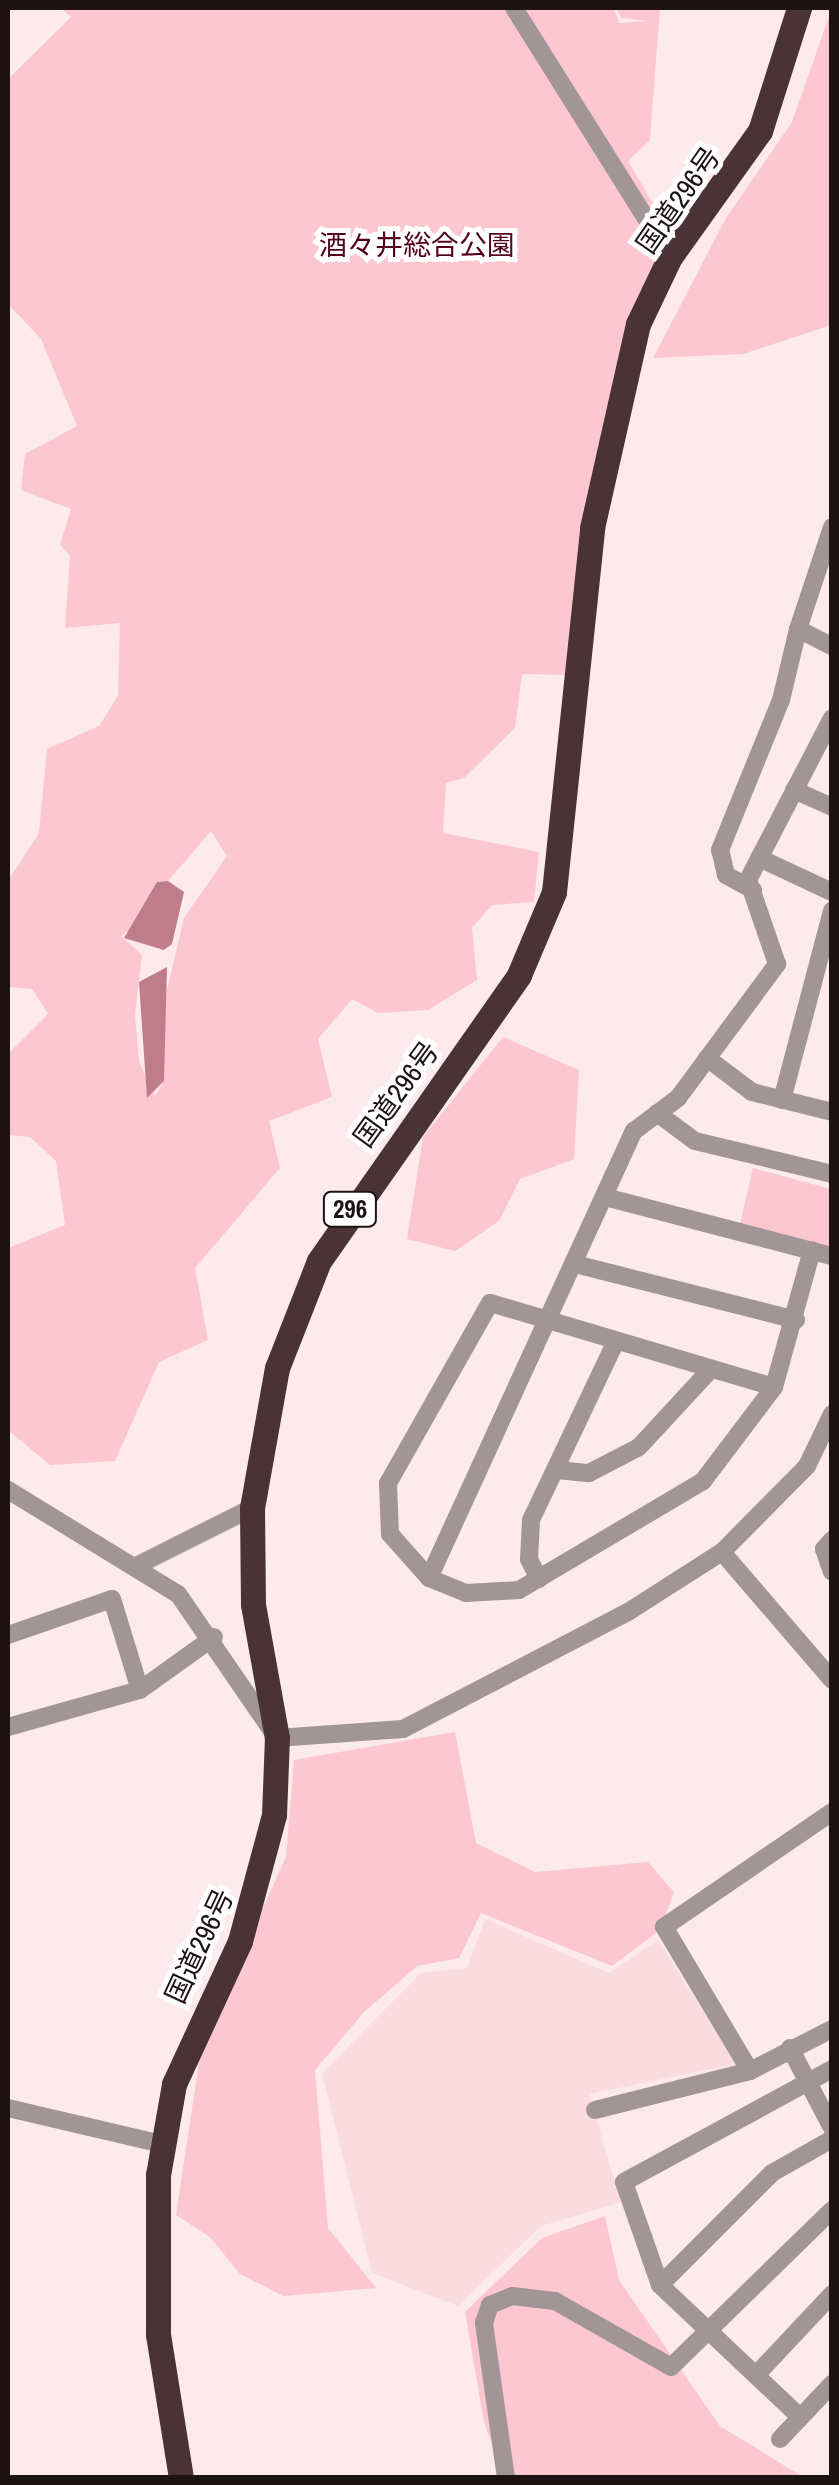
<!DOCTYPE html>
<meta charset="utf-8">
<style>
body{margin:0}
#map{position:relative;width:839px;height:2485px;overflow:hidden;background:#fceaed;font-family:"Archivo Narrow","Noto Sans JP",sans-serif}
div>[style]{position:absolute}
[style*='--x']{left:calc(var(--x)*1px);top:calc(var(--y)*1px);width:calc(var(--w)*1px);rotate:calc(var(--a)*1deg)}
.built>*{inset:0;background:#fadce0}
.green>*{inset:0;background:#fcc7d0}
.water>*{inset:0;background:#bf7d89}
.minor>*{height:18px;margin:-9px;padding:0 9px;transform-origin:9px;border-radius:9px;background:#a29597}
.highway>*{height:25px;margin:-12.5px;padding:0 12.5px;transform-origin:12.5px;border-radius:12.5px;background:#4a3337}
span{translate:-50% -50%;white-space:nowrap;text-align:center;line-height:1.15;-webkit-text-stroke:10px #fff;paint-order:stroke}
.shield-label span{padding:2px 8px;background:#fff;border:2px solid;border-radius:8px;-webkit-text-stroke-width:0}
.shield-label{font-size:25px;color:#1d1315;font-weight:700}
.street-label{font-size:28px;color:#1d1315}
.park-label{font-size:28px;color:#53001f}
.frame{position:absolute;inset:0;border:10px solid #1d1315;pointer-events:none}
</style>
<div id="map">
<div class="built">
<div style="clip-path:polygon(485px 1919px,609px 1973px,658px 1940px,736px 2064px,589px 2094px,621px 2202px,541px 2226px,458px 2306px,372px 2273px,322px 2073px,421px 1973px,467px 1968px)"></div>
</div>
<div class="green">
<div style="clip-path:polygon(evenodd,60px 8px,613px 8px,620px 23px,647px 21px,621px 18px,616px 8px,660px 8px,650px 140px,628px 161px,671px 234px,642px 299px,567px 675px,522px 674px,515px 728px,464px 778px,446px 783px,443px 833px,539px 852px,534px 902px,492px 905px,472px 928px,477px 980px,428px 1010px,378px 1013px,352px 999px,318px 1039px,332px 1097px,269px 1121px,280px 1168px,195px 1268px,208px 1340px,159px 1362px,115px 1461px,50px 1465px,8px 1430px,8px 1248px,65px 1225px,56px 1161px,30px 1137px,8px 1135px,8px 1054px,48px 1014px,32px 989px,8px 987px,8px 881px,39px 833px,47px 749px,99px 726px,118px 696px,120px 623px,65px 628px,70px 555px,60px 545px,71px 509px,21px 490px,25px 454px,77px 426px,41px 339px,8px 304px,8px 79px,71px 17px,60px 8px,211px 831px,227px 856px,184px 918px,162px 1011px,164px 1081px,155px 1096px,139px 1062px,135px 1014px,142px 955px,121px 936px,139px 924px,157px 882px,168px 881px,211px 831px)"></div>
<div style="clip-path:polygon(832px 8px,831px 325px,743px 354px,653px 358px,726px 218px,792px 122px)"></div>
<div style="clip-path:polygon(503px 1037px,579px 1070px,574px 1159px,520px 1179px,499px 1221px,455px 1251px,407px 1239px,423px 1137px)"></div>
<div style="clip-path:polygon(753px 1168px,831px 1189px,831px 1252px,739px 1228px)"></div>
<div style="clip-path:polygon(455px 1732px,476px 1843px,535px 1872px,648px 1862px,674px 1892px,660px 1930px,612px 1966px,481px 1913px,459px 1958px,417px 1966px,364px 2012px,315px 2070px,328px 2228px,376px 2288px,283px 2296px,240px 2274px,210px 2237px,176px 2215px,202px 2042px,286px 1857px,294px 1760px)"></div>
<div style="clip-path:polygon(605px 2216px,619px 2280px,720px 2426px,803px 2477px,504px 2477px,484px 2422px,465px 2312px,542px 2238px)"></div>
</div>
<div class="water">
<div style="clip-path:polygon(168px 881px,184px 892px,172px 944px,164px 950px,124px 938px,157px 882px)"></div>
<div style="clip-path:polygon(167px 967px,164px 1081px,147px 1098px,139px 982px)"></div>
</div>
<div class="minor">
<div style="--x:514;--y:8;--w:294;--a:57.9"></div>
<div style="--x:832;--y:527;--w:108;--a:108.4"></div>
<div style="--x:798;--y:629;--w:38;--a:27"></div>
<div style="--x:794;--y:790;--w:42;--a:24.1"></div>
<div style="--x:759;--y:858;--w:81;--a:25"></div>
<div style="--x:753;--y:890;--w:31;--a:-151"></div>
<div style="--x:726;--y:875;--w:26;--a:-103"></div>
<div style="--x:720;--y:850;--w:162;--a:-67.9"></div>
<div style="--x:781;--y:700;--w:73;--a:-76.5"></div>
<div style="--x:707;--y:1058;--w:56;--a:37.1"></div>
<div style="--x:752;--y:1092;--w:82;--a:14"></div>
<div style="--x:782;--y:1100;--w:196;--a:-75.2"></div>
<div style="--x:657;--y:1113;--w:47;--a:36.4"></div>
<div style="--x:695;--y:1141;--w:141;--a:13.5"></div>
<div style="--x:605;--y:1197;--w:235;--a:14.6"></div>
<div style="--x:575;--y:1264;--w:228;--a:14.2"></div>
<div style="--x:774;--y:1387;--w:296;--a:-163.5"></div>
<div style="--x:490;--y:1303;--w:207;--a:119.5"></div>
<div style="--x:388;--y:1483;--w:51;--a:87.8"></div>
<div style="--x:390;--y:1534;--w:59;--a:48.4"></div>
<div style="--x:429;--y:1578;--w:40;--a:22"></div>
<div style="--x:466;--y:1593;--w:53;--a:-3.2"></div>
<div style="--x:519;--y:1590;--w:214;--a:-30.6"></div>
<div style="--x:703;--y:1481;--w:118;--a:-52.9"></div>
<div style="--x:774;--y:1387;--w:142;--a:-74.5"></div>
<div style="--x:558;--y:1470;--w:31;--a:6"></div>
<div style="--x:589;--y:1473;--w:56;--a:-27.5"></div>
<div style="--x:639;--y:1447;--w:105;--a:-47.3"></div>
<div style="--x:8;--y:1490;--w:199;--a:31.5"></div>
<div style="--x:178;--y:1594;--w:175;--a:55.5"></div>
<div style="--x:277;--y:1738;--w:126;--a:-4.1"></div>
<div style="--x:403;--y:1729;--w:254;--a:-27.5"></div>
<div style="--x:628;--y:1612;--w:112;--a:-32.6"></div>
<div style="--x:722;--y:1552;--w:121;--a:-45.3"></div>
<div style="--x:807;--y:1466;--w:58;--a:-64.3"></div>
<div style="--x:832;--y:1540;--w:12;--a:132"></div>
<div style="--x:824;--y:1549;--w:24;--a:71"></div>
<div style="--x:722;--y:1552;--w:169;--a:49.3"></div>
<div style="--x:138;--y:1565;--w:127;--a:-26.6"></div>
<div style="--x:429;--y:1578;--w:492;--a:-65.4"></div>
<div style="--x:634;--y:1131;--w:55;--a:-36.9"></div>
<div style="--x:678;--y:1098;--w:167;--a:-53.5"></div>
<div style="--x:777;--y:964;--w:89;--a:-109"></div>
<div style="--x:748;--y:880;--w:182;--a:-62.6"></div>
<div style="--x:539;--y:1579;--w:22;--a:-117"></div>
<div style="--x:529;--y:1559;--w:39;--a:-87"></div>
<div style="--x:531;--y:1520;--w:194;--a:-64.6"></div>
<div style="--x:8;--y:1635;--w:110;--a:-19.1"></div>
<div style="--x:112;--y:1599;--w:95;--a:72.9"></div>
<div style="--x:8;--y:1727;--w:137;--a:-15.7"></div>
<div style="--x:140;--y:1690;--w:91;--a:-35.6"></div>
<div style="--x:790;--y:2048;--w:90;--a:62.3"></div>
<div style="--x:750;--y:2071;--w:168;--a:-120.8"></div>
<div style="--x:664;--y:1927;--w:204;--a:-34.4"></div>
<div style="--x:8;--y:2108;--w:157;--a:13.2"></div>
<div style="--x:595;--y:2110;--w:160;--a:-14.1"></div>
<div style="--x:750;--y:2071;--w:92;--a:-27.1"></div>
<div style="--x:660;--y:2285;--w:158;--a:-45"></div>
<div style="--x:772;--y:2173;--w:69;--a:-29.5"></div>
<div style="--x:756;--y:2375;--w:111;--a:-46.8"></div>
<div style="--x:800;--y:2417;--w:192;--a:-136.7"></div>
<div style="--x:660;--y:2285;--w:109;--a:-109.3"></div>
<div style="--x:624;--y:2182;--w:237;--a:-28.5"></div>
<div style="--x:780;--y:2439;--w:76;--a:-46.6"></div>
<div style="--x:506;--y:2478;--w:157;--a:-98.1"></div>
<div style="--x:484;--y:2323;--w:19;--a:-72"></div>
<div style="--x:490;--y:2305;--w:24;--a:-22"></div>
<div style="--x:512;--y:2296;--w:43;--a:6.6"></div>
<div style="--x:555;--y:2301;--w:133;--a:29.6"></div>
<div style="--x:671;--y:2367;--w:225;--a:-44.3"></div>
</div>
<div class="highway">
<div style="--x:181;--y:2478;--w:146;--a:-99.1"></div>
<div style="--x:158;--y:2334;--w:159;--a:-90"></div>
<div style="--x:158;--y:2175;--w:92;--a:-80"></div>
<div style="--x:174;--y:2084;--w:157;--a:-65.2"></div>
<div style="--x:240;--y:1941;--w:131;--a:-74.9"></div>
<div style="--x:274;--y:1815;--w:77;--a:-87.8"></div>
<div style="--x:277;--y:1738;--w:136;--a:-100.2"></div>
<div style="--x:253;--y:1604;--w:96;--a:-90.6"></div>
<div style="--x:252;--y:1508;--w:142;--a:-79.9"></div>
<div style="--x:277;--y:1368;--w:115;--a:-68.6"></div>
<div style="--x:319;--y:1261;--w:349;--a:-55"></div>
<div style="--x:519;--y:975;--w:90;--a:-67.1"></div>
<div style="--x:554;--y:892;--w:366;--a:-84"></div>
<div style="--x:592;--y:528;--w:209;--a:-77.3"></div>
<div style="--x:638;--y:324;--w:74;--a:-64.5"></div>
<div style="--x:670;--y:257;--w:155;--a:-54.5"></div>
<div style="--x:760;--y:131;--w:129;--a:-72.4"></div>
</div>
<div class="shield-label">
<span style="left:350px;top:1209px">296</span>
</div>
<div class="street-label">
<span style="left:678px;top:200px;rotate:-55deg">国道296号</span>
<span style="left:396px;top:1094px;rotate:-54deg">国道296号</span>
<span style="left:199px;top:1946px;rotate:-65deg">国道296号</span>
</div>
<div class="park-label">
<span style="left:417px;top:245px">酒々井総合公園</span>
</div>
<div class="frame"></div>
</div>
